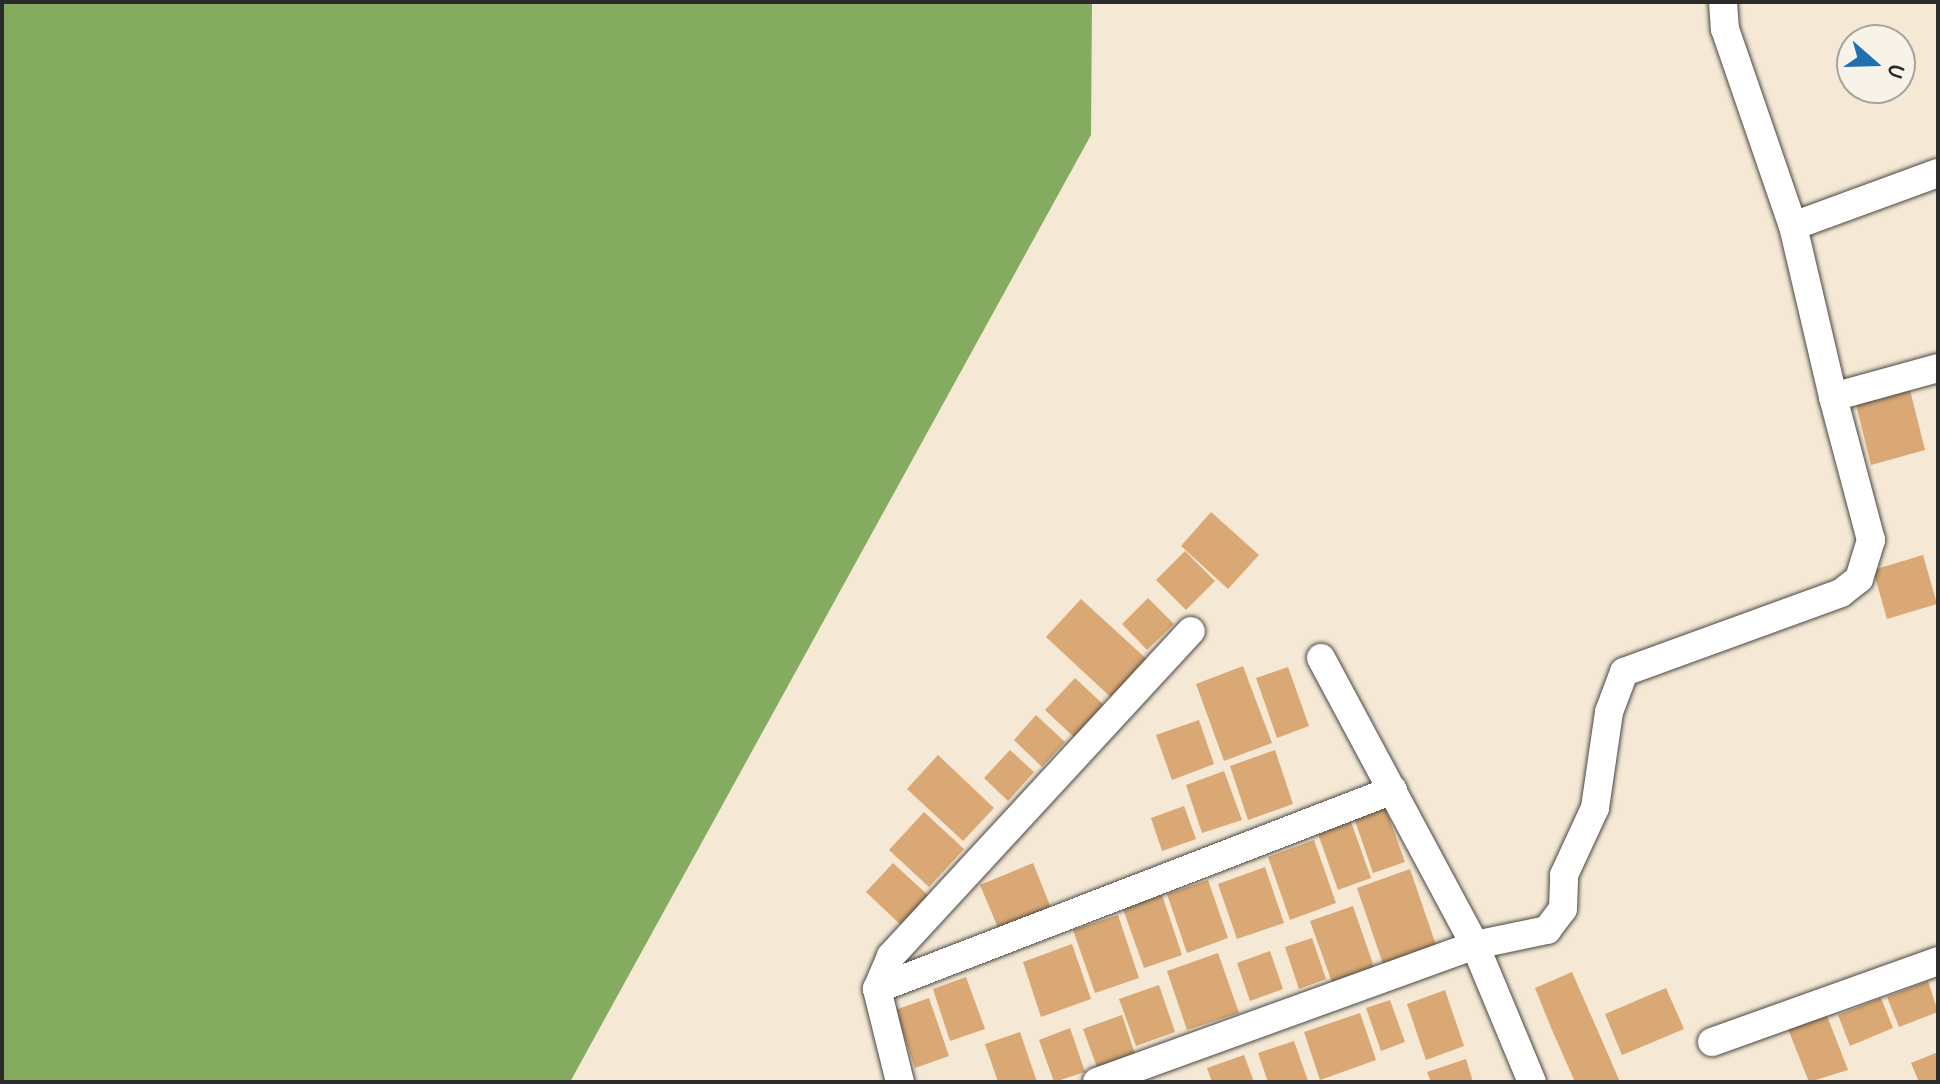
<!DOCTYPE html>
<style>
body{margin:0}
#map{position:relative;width:1940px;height:1084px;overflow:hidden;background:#f5e8d4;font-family:"Patrick Hand",sans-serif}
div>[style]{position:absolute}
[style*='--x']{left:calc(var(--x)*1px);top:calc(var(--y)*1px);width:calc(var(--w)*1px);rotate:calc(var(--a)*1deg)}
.forest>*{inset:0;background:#85ab60}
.building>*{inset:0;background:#d9a874}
.roads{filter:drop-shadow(0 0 2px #494744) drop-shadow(0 0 2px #494744)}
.minor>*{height:28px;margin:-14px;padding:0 14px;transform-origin:14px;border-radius:14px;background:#fff}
span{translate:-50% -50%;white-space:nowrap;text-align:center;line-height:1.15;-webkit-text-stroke:7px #f7f3e8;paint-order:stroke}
.frame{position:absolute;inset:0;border:4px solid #2b2b2b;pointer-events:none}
.north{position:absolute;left:1836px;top:24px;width:80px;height:80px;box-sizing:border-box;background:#f7f3e8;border:2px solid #a5a39c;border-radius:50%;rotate:110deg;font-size:22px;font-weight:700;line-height:32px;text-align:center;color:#2b2b2b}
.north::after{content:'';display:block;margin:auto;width:28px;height:36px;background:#1f6fb2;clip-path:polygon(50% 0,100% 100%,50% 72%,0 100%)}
</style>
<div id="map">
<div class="forest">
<div style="clip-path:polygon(2px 2px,1092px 2px,1091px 135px,570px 1082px,2px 1082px)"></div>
</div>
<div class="building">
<div style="clip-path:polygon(1909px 386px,1925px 450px,1871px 465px,1855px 400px)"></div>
<div style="clip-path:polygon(1211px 512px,1259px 555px,1228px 589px,1181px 546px)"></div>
<div style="clip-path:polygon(1185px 551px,1215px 581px,1186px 610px,1156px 580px)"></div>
<div style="clip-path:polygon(1923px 555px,1937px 604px,1887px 619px,1873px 570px)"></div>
<div style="clip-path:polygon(1148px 598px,1174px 624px,1147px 650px,1122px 624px)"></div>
<div style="clip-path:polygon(1081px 599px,1152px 664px,1117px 703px,1046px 637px)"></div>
<div style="clip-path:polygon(1243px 666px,1272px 743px,1224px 761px,1196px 684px)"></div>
<div style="clip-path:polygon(1288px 667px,1309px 726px,1277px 738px,1256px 678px)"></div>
<div style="clip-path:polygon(1075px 678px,1105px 706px,1075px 738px,1045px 710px)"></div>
<div style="clip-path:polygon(1036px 715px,1065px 742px,1042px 767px,1014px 740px)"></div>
<div style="clip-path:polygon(1199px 720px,1214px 764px,1172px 780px,1156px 735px)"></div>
<div style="clip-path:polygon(1010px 750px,1034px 772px,1008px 801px,984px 778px)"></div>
<div style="clip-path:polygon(1275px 750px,1293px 804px,1248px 820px,1230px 766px)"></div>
<div style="clip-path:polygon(938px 755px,994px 808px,963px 841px,907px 789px)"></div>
<div style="clip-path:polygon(1224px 771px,1242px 820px,1202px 833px,1186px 785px)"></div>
<div style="clip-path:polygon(1384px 804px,1405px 862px,1373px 873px,1353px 815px)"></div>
<div style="clip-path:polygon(1184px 806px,1196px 839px,1162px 851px,1151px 818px)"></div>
<div style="clip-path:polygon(924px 812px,964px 849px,929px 887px,889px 850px)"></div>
<div style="clip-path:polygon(1351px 822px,1371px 878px,1338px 890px,1318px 834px)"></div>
<div style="clip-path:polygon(1314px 840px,1336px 903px,1290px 920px,1268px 857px)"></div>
<div style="clip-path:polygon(893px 863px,932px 899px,904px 928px,866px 892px)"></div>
<div style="clip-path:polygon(1033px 863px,1051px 908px,999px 930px,980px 885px)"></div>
<div style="clip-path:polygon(1265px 867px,1284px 923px,1237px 939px,1218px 884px)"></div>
<div style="clip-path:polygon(1410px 869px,1436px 945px,1383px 964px,1357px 888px)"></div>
<div style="clip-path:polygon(1208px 880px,1228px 938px,1187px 953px,1167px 894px)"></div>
<div style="clip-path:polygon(1162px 895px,1182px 955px,1144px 968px,1123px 909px)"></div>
<div style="clip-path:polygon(1353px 906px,1376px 973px,1334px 988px,1310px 921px)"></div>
<div style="clip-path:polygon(1118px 915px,1139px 978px,1095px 993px,1073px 930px)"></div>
<div style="clip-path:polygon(1312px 938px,1326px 979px,1299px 989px,1285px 947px)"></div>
<div style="clip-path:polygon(1072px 944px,1091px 999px,1041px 1017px,1023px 962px)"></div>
<div style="clip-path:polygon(1270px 951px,1283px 989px,1250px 1001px,1237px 963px)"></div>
<div style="clip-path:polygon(1218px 953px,1239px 1013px,1187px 1030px,1167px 971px)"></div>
<div style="clip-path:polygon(1572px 972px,1607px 1052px,1620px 1082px,1575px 1082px,1552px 1030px,1535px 988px)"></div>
<div style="clip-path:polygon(966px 977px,985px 1029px,950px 1041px,933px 989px)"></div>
<div style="clip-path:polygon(1928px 981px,1938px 1012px,1899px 1027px,1887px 997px)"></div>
<div style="clip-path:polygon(1159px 985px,1175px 1032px,1136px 1046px,1119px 999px)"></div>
<div style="clip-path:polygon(1666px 988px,1684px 1029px,1622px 1055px,1605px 1014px)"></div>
<div style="clip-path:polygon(1445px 990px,1464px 1046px,1426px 1060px,1407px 1004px)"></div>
<div style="clip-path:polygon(929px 998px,949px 1056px,915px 1068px,895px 1010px)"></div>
<div style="clip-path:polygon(1881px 998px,1893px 1028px,1850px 1046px,1838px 1015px)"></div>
<div style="clip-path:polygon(1390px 1000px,1405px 1042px,1381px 1051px,1366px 1008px)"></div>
<div style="clip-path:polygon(1824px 1008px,1848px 1070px,1809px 1082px,1786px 1024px)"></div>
<div style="clip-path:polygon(1360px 1013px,1376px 1060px,1320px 1080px,1304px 1032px)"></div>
<div style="clip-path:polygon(1122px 1015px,1135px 1054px,1097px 1067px,1083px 1029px)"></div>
<div style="clip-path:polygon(1070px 1028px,1085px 1072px,1054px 1082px,1039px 1040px)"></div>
<div style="clip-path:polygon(1020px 1032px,1037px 1082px,998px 1082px,985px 1044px)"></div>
<div style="clip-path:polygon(1294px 1041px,1308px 1081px,1268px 1082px,1258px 1053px)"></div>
<div style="clip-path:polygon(1938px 1052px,1938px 1082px,1919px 1082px,1911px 1063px)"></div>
<div style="clip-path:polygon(1244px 1055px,1254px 1082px,1212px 1082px,1207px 1068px)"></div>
<div style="clip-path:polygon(1466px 1059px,1473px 1082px,1431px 1082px,1427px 1072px)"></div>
</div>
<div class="roads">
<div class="minor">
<div style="--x:1723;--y:2;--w:27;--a:86"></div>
<div style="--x:1725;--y:29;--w:208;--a:71"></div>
<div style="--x:1793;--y:226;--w:176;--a:76.8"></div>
<div style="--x:1793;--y:226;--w:154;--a:-20.1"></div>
<div style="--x:1321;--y:658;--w:326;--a:61.8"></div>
<div style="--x:1475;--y:945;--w:148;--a:67.4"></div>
<div style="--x:877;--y:989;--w:553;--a:-21.09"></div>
<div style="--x:1712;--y:1042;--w:240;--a:-19.7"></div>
<div style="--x:900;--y:1082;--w:96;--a:-103.9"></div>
<div style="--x:877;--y:989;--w:36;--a:-67"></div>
<div style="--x:891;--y:956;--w:442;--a:-47.3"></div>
<div style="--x:1097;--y:1082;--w:402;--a:-19.9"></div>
<div style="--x:1475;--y:945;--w:74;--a:-11.8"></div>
<div style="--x:1547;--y:930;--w:26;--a:-53"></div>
<div style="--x:1563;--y:909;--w:34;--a:-88"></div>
<div style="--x:1564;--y:875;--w:74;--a:-65.2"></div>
<div style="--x:1595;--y:808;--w:97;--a:-81.7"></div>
<div style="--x:1609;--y:712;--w:43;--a:-69.4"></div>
<div style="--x:1624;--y:672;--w:231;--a:-20"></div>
<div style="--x:1841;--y:593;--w:23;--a:-38"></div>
<div style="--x:1859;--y:579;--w:41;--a:-72.9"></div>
<div style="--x:1871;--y:540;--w:148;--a:-104.9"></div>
<div style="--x:1833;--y:397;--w:109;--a:-15.4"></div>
</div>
</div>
<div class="frame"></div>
<div class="north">U</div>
</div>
